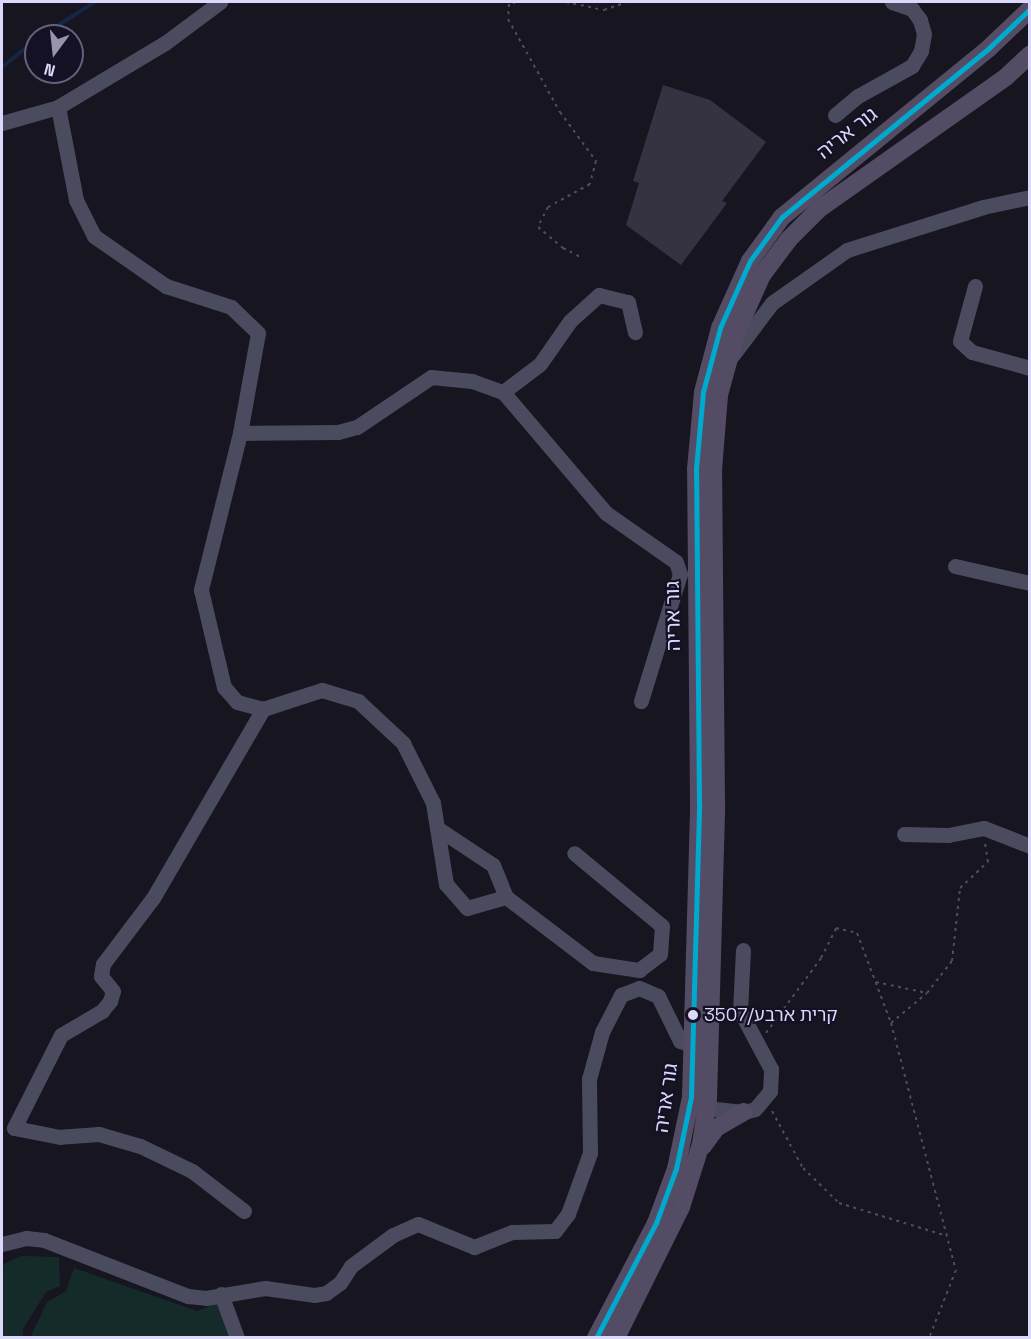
<!DOCTYPE html>
<meta charset="utf-8">
<style>
body{margin:0}
#map{position:relative;width:1031px;height:1339px;overflow:hidden;background:#171520;font-family:"Space Grotesk","Noto Sans Hebrew",sans-serif}
div>[style]{position:absolute}
[style*='--x']{left:calc(var(--x)*1px);top:calc(var(--y)*1px);width:calc(var(--w)*1px);rotate:calc(var(--a)*1deg)}
.green>*{inset:0;background:#152b2a}
.stream>*{height:4px;margin:-2px;padding:0 2px;transform-origin:2px;border-radius:2px;background:#132643}
.building>*{inset:0;background:#353342}
.path>*{height:2px;margin-top:-1px;transform-origin:0;background:repeating-linear-gradient(90deg,#46515c 0 3px,transparent 0 7.5px)}
.minor>*{height:15px;margin:-7.5px;padding:0 7.5px;transform-origin:7.5px;border-radius:7.5px;background:#4b4b60}
.major>*{height:18px;margin:-9px;padding:0 9px;transform-origin:9px;border-radius:9px;background:#534c64}
.bus-1>*{height:4.5px;margin:-2.25px;padding:0 2.25px;transform-origin:2.25px;border-radius:2.25px;background:#00a9ce}
.dots>*{width:16px;height:16px;translate:-50% -50%;box-sizing:border-box;border:3px solid #141124;border-radius:50%}
span{translate:-50% -50%;white-space:nowrap;text-align:center;line-height:1.15;-webkit-text-stroke:4.5px #141124;paint-order:stroke}
.bus-label{font-size:18px;color:#dbd8fc}
.left{translate:0 -50%;text-align:left}
.street-label{font-size:20px;color:#dbd8fc}
.frame{position:absolute;inset:0;border:3px solid #dbd8fc;pointer-events:none}
.north{position:absolute;left:24px;top:24px;width:60px;height:60px;box-sizing:border-box;background:#141124;border:2px solid #64617a;border-radius:50%;rotate:195deg;font-size:16px;font-weight:700;line-height:24px;text-align:center;color:#dbd8fc}
.north::after{content:'';display:block;margin:auto;width:21px;height:27px;background:#9694af;clip-path:polygon(50% 0,100% 100%,50% 72%,0 100%)}
</style>
<div id="map">
<div class="green">
<div style="clip-path:polygon(21px 1256px,59px 1257px,60px 1286px,46px 1292px,23px 1329px,23px 1337px,2px 1337px,2px 1265px)"></div>
<div style="clip-path:polygon(74px 1268px,197px 1311px,218px 1303px,229px 1338px,30px 1338px,47px 1302px,66px 1291px)"></div>
</div>
<div class="stream">
<div style="--x:41;--y:36;--w:64;--a:-32.2"></div>
<div style="--x:2;--y:67;--w:43;--a:-38.5"></div>
</div>
<div class="building">
<div style="clip-path:polygon(663px 85px,710px 100px,766px 142px,722px 201px,727px 203px,681px 265px,626px 225px,639px 183px,633px 181px)"></div>
</div>
<div class="path">
<div style="--x:516;--y:2;--w:7;--a:164"></div>
<div style="--x:509;--y:4;--w:15;--a:94"></div>
<div style="--x:508;--y:19;--w:107;--a:60.8"></div>
<div style="--x:560;--y:112;--w:61;--a:53.7"></div>
<div style="--x:596;--y:161;--w:24;--a:105"></div>
<div style="--x:590;--y:184;--w:48;--a:151.3"></div>
<div style="--x:548;--y:207;--w:22;--a:117"></div>
<div style="--x:538;--y:227;--w:33;--a:40"></div>
<div style="--x:563;--y:248;--w:22;--a:27"></div>
<div style="--x:566;--y:2;--w:39;--a:12"></div>
<div style="--x:604;--y:10;--w:24;--a:-19"></div>
<div style="--x:876;--y:982;--w:52;--a:12.2"></div>
<div style="--x:891;--y:1023;--w:47;--a:-39.8"></div>
<div style="--x:927;--y:993;--w:41;--a:-52"></div>
<div style="--x:952;--y:961;--w:73;--a:-83.7"></div>
<div style="--x:960;--y:888;--w:38;--a:-43"></div>
<div style="--x:988;--y:862;--w:19;--a:-99"></div>
<div style="--x:766;--y:1033;--w:93;--a:-53.7"></div>
<div style="--x:821;--y:958;--w:34;--a:-63"></div>
<div style="--x:836;--y:928;--w:22;--a:13"></div>
<div style="--x:857;--y:933;--w:96;--a:69.3"></div>
<div style="--x:891;--y:1023;--w:255;--a:75.3"></div>
<div style="--x:956;--y:1270;--w:73;--a:111.7"></div>
<div style="--x:772;--y:1111;--w:65;--a:61.5"></div>
<div style="--x:803;--y:1168;--w:50;--a:44.2"></div>
<div style="--x:839;--y:1203;--w:113;--a:17"></div>
</div>
<div class="minor">
<div style="--x:58;--y:107;--w:95;--a:79"></div>
<div style="--x:76;--y:200;--w:40;--a:63.4"></div>
<div style="--x:94;--y:236;--w:88;--a:34.8"></div>
<div style="--x:166;--y:286;--w:68;--a:17.9"></div>
<div style="--x:231;--y:307;--w:37;--a:44"></div>
<div style="--x:258;--y:333;--w:102;--a:100.2"></div>
<div style="--x:240;--y:433;--w:162;--a:104"></div>
<div style="--x:201;--y:590;--w:100;--a:76.7"></div>
<div style="--x:224;--y:687;--w:20;--a:49"></div>
<div style="--x:237;--y:702;--w:27;--a:15"></div>
<div style="--x:263;--y:709;--w:62;--a:-17.9"></div>
<div style="--x:322;--y:690;--w:38;--a:17"></div>
<div style="--x:358;--y:701;--w:62;--a:43"></div>
<div style="--x:403;--y:743;--w:67;--a:63.4"></div>
<div style="--x:433;--y:803;--w:82;--a:80.9"></div>
<div style="--x:446;--y:884;--w:32;--a:49"></div>
<div style="--x:467;--y:908;--w:41;--a:-15.8"></div>
<div style="--x:835;--y:115;--w:30;--a:-40"></div>
<div style="--x:858;--y:96;--w:62;--a:-29.1"></div>
<div style="--x:912;--y:66;--w:17;--a:-59"></div>
<div style="--x:921;--y:51;--w:17;--a:-80"></div>
<div style="--x:924;--y:34;--w:15;--a:-106"></div>
<div style="--x:920;--y:20;--w:14;--a:-126"></div>
<div style="--x:912;--y:9;--w:21;--a:-161"></div>
<div style="--x:2;--y:123;--w:58;--a:-15.9"></div>
<div style="--x:58;--y:107;--w:125;--a:-30.9"></div>
<div style="--x:165;--y:43;--w:69;--a:-36.7"></div>
<div style="--x:975;--y:286;--w:57;--a:105.3"></div>
<div style="--x:960;--y:341;--w:16;--a:43"></div>
<div style="--x:972;--y:352;--w:60;--a:15.4"></div>
<div style="--x:732;--y:356;--w:66;--a:-53"></div>
<div style="--x:772;--y:303;--w:92;--a:-35.2"></div>
<div style="--x:847;--y:250;--w:143;--a:-17.5"></div>
<div style="--x:983;--y:207;--w:48;--a:-12"></div>
<div style="--x:503;--y:392;--w:46;--a:-37.1"></div>
<div style="--x:540;--y:364;--w:52;--a:-55.1"></div>
<div style="--x:570;--y:321;--w:39;--a:-42"></div>
<div style="--x:599;--y:295;--w:30;--a:14"></div>
<div style="--x:628;--y:302;--w:31;--a:77"></div>
<div style="--x:240;--y:433;--w:98;--a:-0.6"></div>
<div style="--x:338;--y:432;--w:20;--a:-15"></div>
<div style="--x:357;--y:427;--w:89;--a:-34"></div>
<div style="--x:431;--y:377;--w:41;--a:5.6"></div>
<div style="--x:472;--y:381;--w:33;--a:20"></div>
<div style="--x:503;--y:392;--w:159;--a:49.6"></div>
<div style="--x:606;--y:513;--w:85;--a:35"></div>
<div style="--x:676;--y:562;--w:13;--a:72"></div>
<div style="--x:680;--y:574;--w:133;--a:107.1"></div>
<div style="--x:955;--y:566;--w:77;--a:12.8"></div>
<div style="--x:437;--y:828;--w:67;--a:33.5"></div>
<div style="--x:493;--y:865;--w:35;--a:68"></div>
<div style="--x:506;--y:897;--w:109;--a:37.2"></div>
<div style="--x:593;--y:963;--w:47;--a:8.7"></div>
<div style="--x:639;--y:970;--w:26;--a:-37"></div>
<div style="--x:660;--y:954;--w:28;--a:-86"></div>
<div style="--x:662;--y:926;--w:114;--a:-140.3"></div>
<div style="--x:904;--y:834;--w:44;--a:1.3"></div>
<div style="--x:948;--y:835;--w:37;--a:-11"></div>
<div style="--x:984;--y:828;--w:49;--a:21.4"></div>
<div style="--x:696;--y:1107;--w:48;--a:5.9"></div>
<div style="--x:744;--y:1112;--w:11;--a:-15"></div>
<div style="--x:755;--y:1109;--w:23;--a:-50"></div>
<div style="--x:770;--y:1091;--w:22;--a:-87"></div>
<div style="--x:771;--y:1069;--w:66;--a:-118.1"></div>
<div style="--x:740;--y:1011;--w:61;--a:-87.2"></div>
<div style="--x:244;--y:1211;--w:66;--a:-142.4"></div>
<div style="--x:192;--y:1171;--w:58;--a:-154.3"></div>
<div style="--x:140;--y:1146;--w:43;--a:-163.7"></div>
<div style="--x:99;--y:1134;--w:39;--a:176"></div>
<div style="--x:60;--y:1137;--w:47;--a:-168.9"></div>
<div style="--x:14;--y:1128;--w:104;--a:-63.2"></div>
<div style="--x:61;--y:1035;--w:48;--a:-30.3"></div>
<div style="--x:102;--y:1011;--w:13;--a:-51"></div>
<div style="--x:110;--y:1001;--w:10;--a:-73"></div>
<div style="--x:113;--y:991;--w:19;--a:-129"></div>
<div style="--x:101;--y:976;--w:12;--a:-81"></div>
<div style="--x:103;--y:964;--w:83;--a:-52.9"></div>
<div style="--x:153;--y:898;--w:219;--a:-59.8"></div>
<div style="--x:2;--y:1244;--w:25;--a:-14"></div>
<div style="--x:26;--y:1238;--w:18;--a:6"></div>
<div style="--x:44;--y:1240;--w:155;--a:21.3"></div>
<div style="--x:188;--y:1296;--w:18;--a:6"></div>
<div style="--x:206;--y:1298;--w:60;--a:-9.6"></div>
<div style="--x:265;--y:1288;--w:49;--a:8.1"></div>
<div style="--x:314;--y:1295;--w:12;--a:-9"></div>
<div style="--x:326;--y:1293;--w:17;--a:-36"></div>
<div style="--x:340;--y:1283;--w:20;--a:-57"></div>
<div style="--x:351;--y:1266;--w:52;--a:-36.4"></div>
<div style="--x:393;--y:1235;--w:27;--a:-24"></div>
<div style="--x:418;--y:1224;--w:61;--a:22.3"></div>
<div style="--x:474;--y:1247;--w:41;--a:-21.5"></div>
<div style="--x:512;--y:1232;--w:43;--a:-1.3"></div>
<div style="--x:555;--y:1231;--w:21;--a:-53"></div>
<div style="--x:568;--y:1214;--w:65;--a:-70.2"></div>
<div style="--x:590;--y:1153;--w:74;--a:-90.8"></div>
<div style="--x:589;--y:1079;--w:49;--a:-74.5"></div>
<div style="--x:602;--y:1032;--w:42;--a:-62.8"></div>
<div style="--x:621;--y:995;--w:19;--a:-21"></div>
<div style="--x:639;--y:988;--w:21;--a:23"></div>
<div style="--x:658;--y:996;--w:50;--a:63.9"></div>
<div style="--x:680;--y:1041;--w:16;--a:18"></div>
<div style="--x:221;--y:1294;--w:47;--a:70"></div>
</div>
<div class="major">
<div style="--x:703;--y:1146;--w:22;--a:-54"></div>
<div style="--x:716;--y:1128;--w:32;--a:-30"></div>
<div style="--x:596;--y:1338;--w:130;--a:-62.4"></div>
<div style="--x:656;--y:1223;--w:58;--a:-69.7"></div>
<div style="--x:676;--y:1169;--w:74;--a:-78.2"></div>
<div style="--x:691;--y:1097;--w:293;--a:-88.4"></div>
<div style="--x:699;--y:804;--w:335;--a:-90.5"></div>
<div style="--x:696;--y:469;--w:77;--a:-84.8"></div>
<div style="--x:703;--y:392;--w:66;--a:-75.1"></div>
<div style="--x:720;--y:328;--w:73;--a:-65.9"></div>
<div style="--x:750;--y:261;--w:54;--a:-54"></div>
<div style="--x:782;--y:217;--w:266;--a:-39.2"></div>
<div style="--x:988;--y:49;--w:58;--a:-43.6"></div>
<div style="--x:616;--y:1338;--w:146;--a:-63.6"></div>
<div style="--x:681;--y:1207;--w:66;--a:-72.4"></div>
<div style="--x:701;--y:1144;--w:46;--a:-81.2"></div>
<div style="--x:708;--y:1099;--w:295;--a:-88.4"></div>
<div style="--x:716;--y:804;--w:334;--a:-90.5"></div>
<div style="--x:713;--y:470;--w:75;--a:-85.4"></div>
<div style="--x:719;--y:395;--w:64;--a:-74.7"></div>
<div style="--x:736;--y:333;--w:64;--a:-65.9"></div>
<div style="--x:762;--y:275;--w:45;--a:-53.1"></div>
<div style="--x:789;--y:239;--w:42;--a:-45"></div>
<div style="--x:819;--y:209;--w:229;--a:-35.2"></div>
<div style="--x:1006;--y:77;--w:33;--a:-43"></div>
</div>
<div class="bus-1">
<div style="--x:596;--y:1338;--w:130;--a:-62.4"></div>
<div style="--x:656;--y:1223;--w:58;--a:-69.7"></div>
<div style="--x:676;--y:1169;--w:74;--a:-78.2"></div>
<div style="--x:691;--y:1097;--w:293;--a:-88.4"></div>
<div style="--x:699;--y:804;--w:335;--a:-90.5"></div>
<div style="--x:696;--y:469;--w:77;--a:-84.8"></div>
<div style="--x:703;--y:392;--w:66;--a:-75.1"></div>
<div style="--x:720;--y:328;--w:73;--a:-65.9"></div>
<div style="--x:750;--y:261;--w:54;--a:-54"></div>
<div style="--x:782;--y:217;--w:266;--a:-39.2"></div>
<div style="--x:988;--y:49;--w:58;--a:-43.6"></div>
</div>
<div class="dots">
<div style="left:693px;top:1015px;background:#dbd8fc"></div>
</div>
<div class="bus-label">
<span class="left" style="left:704px;top:1015px">קרית ארבע/3507</span>
</div>
<div class="street-label">
<span style="left:847px;top:133px;rotate:-38deg">גור אריה</span>
<span style="left:673px;top:616px;rotate:-91deg">גור אריה</span>
<span style="left:666px;top:1098px;rotate:-82deg">גור אריה</span>
</div>
<div class="frame"></div>
<div class="north">N</div>
</div>
